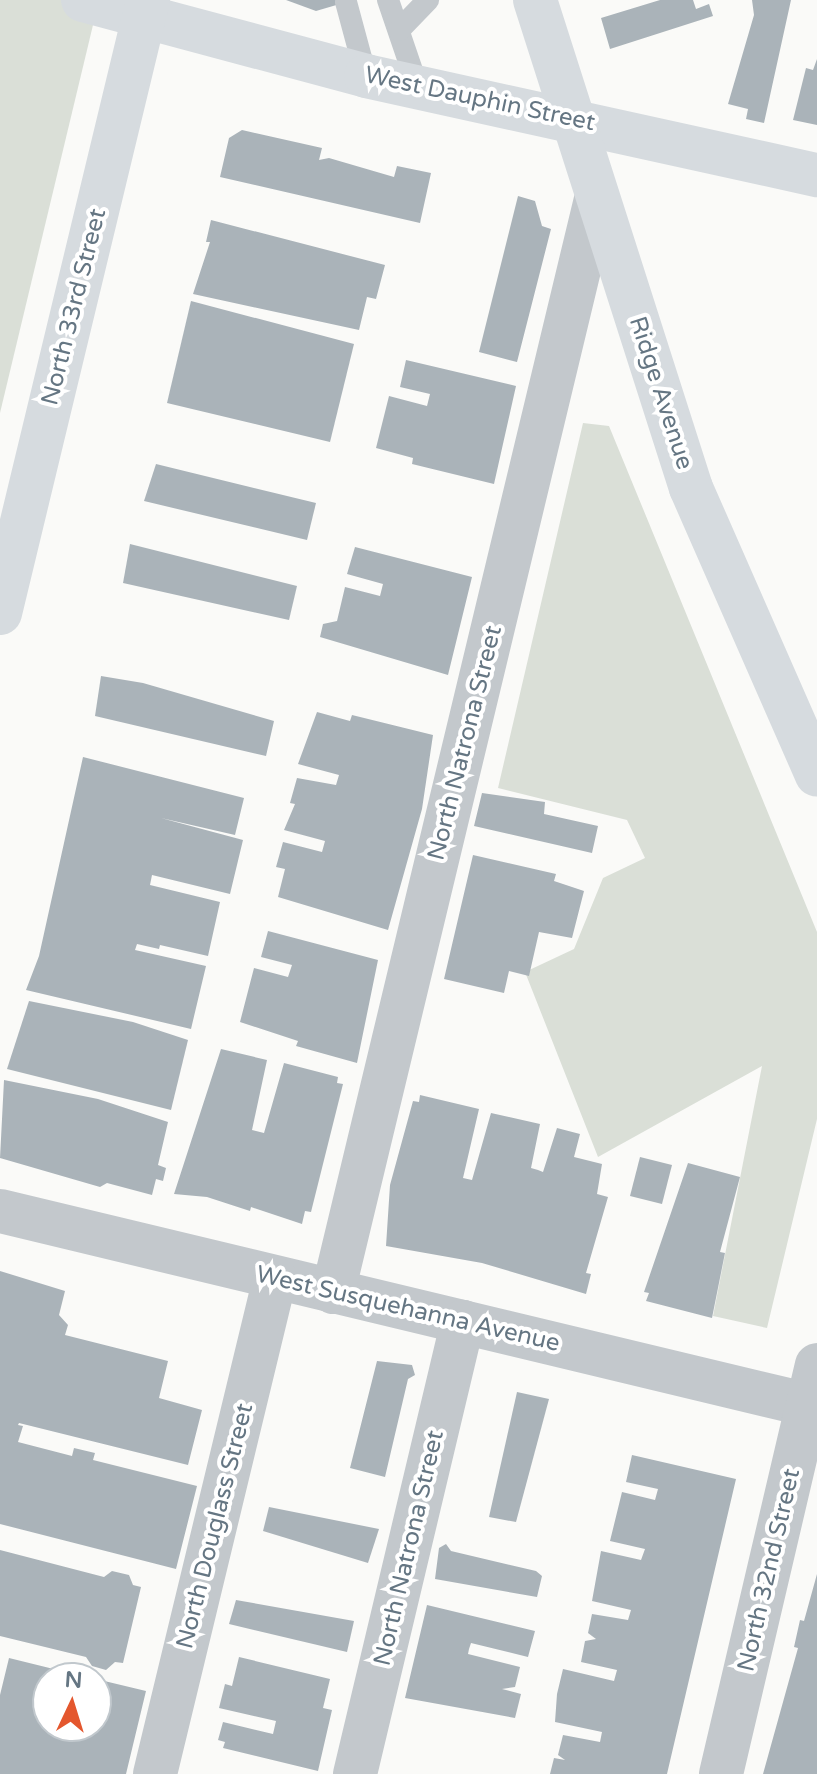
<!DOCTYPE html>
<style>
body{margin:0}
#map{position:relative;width:817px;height:1774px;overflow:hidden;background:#fafaf8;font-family:"Varela Round",sans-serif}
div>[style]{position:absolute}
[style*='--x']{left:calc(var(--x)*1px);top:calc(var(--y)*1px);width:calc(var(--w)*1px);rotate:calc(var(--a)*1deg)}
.green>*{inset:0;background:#dadfd7}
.building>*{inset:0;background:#aab3b9}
.lane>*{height:22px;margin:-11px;padding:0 11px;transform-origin:11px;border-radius:11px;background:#c3c8cc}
.street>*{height:44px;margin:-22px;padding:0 22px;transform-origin:22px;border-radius:22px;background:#c3c8cc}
.secondary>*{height:44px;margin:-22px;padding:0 22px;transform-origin:22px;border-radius:22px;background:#d6dbdf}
.primary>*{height:44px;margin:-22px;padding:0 22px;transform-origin:22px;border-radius:22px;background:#d6dbdf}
span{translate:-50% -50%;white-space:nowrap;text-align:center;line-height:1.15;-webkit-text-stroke:8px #fff;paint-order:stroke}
.street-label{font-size:24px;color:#657683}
.north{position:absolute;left:32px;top:1662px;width:80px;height:80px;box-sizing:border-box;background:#fff;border:2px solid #c1c8cd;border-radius:50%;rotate:4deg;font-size:22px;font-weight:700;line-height:32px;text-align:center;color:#657683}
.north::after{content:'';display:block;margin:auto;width:28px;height:36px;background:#e4572e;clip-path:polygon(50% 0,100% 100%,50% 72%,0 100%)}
</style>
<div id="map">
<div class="green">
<div style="clip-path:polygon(0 0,99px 0,0 413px)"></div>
<div style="clip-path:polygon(583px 423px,609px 426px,817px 932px,817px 1119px,767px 1328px,713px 1316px,762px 1066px,598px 1157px,525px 972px,574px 949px,603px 878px,645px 858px,627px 820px,498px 788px)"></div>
</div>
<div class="building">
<div style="clip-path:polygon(286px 0,350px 0,350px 1px,316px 11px)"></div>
<div style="clip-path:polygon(660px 0,693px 0,696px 9px,709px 4px,713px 16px,610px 49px,601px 18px)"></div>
<div style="clip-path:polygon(752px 0,791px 0,764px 123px,746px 119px,748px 109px,728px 104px,754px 15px)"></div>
<div style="clip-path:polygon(817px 59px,817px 125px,793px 120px,806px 68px,813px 70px)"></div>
<div style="clip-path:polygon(242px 130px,322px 148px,319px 160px,329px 158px,394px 177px,397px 166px,431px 173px,420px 223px,220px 177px,229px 138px)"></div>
<div style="clip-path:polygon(518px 196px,535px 201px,542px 226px,551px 229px,517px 362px,479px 352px)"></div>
<div style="clip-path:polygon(211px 220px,385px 265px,376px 299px,367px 297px,359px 330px,193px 294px,210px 242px,206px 242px)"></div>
<div style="clip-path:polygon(191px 301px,354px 344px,330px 442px,167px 403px)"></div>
<div style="clip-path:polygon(406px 360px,516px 386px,494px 484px,412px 464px,413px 458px,376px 448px,389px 396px,427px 406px,430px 394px,400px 387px)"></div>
<div style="clip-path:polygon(156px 464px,316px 503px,307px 540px,144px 501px)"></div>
<div style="clip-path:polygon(130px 544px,297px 586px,289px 620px,123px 583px)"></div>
<div style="clip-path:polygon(355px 547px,472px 577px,448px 675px,320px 637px,323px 624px,337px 621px,345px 587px,380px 596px,383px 584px,347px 574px)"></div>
<div style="clip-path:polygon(101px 676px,143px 683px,274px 721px,266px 756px,95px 716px)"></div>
<div style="clip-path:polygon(317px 712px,350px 721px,352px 715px,433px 735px,422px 809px,388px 930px,278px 897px,285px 869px,276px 867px,283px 842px,322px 852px,325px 841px,284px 830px,295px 804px,290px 803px,297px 778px,336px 785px,339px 775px,298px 764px)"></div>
<div style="clip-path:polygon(83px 757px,244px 798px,235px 835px,161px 818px,243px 840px,230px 894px,152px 875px,150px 885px,220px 902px,208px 956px,160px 945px,159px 949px,137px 944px,135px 950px,206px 966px,191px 1029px,26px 990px,39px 956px)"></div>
<div style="clip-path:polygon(482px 793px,545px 802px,544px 814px,598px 826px,592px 853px,474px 826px)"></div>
<div style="clip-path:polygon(473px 855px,556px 874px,554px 881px,584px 891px,572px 938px,539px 932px,529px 976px,509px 971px,504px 993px,444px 979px)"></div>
<div style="clip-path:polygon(268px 931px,378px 960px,357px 1063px,296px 1046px,298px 1041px,240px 1022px,254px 968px,288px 977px,292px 965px,261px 957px)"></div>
<div style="clip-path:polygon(29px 1001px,133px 1022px,188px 1040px,171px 1110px,7px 1069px)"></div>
<div style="clip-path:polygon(221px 1049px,267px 1060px,252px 1130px,264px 1133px,284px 1063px,338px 1077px,337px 1083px,343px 1084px,311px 1212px,305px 1211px,302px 1224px,251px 1207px,250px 1211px,207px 1197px,174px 1194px)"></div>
<div style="clip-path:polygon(4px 1080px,98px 1099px,168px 1122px,158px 1165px,166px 1168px,163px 1181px,156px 1179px,152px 1195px,107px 1183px,100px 1187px,0 1158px)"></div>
<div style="clip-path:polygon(420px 1095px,479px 1109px,463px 1178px,472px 1180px,491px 1113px,540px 1124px,531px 1168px,538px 1170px,543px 1172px,557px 1128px,580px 1134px,574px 1157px,602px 1164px,597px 1194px,608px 1197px,586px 1273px,591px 1274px,586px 1294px,482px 1263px,386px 1246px,390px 1185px,413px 1101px,419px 1102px)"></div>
<div style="clip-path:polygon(640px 1157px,672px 1165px,662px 1204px,630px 1196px)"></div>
<div style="clip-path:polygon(688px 1163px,740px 1177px,720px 1252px,725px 1253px,712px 1318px,646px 1301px,649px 1293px,644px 1292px)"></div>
<div style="clip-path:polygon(0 1271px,65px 1291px,59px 1315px,68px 1325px,65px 1335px,168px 1361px,159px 1398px,202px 1410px,188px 1465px,19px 1423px,18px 1425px,23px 1426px,18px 1442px,72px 1456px,74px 1448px,95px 1453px,93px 1460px,197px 1486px,176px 1569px,0 1524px)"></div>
<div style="clip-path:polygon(377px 1361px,412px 1365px,415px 1375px,408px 1379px,385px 1477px,350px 1468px)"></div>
<div style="clip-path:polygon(517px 1392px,549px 1399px,516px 1522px,489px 1517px)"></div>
<div style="clip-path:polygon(632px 1455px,736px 1479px,667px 1774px,550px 1774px,554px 1758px,565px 1760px,558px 1755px,563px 1735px,600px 1742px,602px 1732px,555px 1722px,557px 1694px,563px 1669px,614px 1681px,617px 1670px,581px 1662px,585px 1641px,596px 1639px,588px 1633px,592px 1614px,628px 1620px,631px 1610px,592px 1601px,601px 1551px,641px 1560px,645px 1549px,610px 1541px,622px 1492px,655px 1500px,658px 1489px,626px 1482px)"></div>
<div style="clip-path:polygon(269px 1507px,379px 1529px,368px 1563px,263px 1531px)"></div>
<div style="clip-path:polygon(446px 1544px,451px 1551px,536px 1571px,542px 1576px,537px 1597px,435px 1579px,439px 1548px)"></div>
<div style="clip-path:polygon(0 1550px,104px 1577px,112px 1571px,129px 1575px,133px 1585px,141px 1587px,123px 1663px,115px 1662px,106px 1670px,92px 1666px,86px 1657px,0 1636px)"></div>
<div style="clip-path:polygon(817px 1574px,817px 1774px,763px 1774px,798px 1648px,794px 1647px,800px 1620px,804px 1621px)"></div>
<div style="clip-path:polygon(236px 1600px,354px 1621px,347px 1652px,229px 1624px)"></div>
<div style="clip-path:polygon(427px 1605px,535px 1631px,528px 1657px,471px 1643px,469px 1649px,468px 1654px,520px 1667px,515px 1687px,502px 1689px,521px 1694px,515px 1718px,405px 1698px)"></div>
<div style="clip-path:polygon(239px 1657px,330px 1679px,323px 1708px,332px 1710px,318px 1771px,223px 1748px,225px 1742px,218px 1740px,223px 1722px,273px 1734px,276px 1721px,219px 1708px,225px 1684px,232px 1686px)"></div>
<div style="clip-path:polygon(9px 1658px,86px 1677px,48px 1678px,48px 1726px,96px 1726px,96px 1679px,146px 1691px,126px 1774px,0 1774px,0 1695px)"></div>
</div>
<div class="lane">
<div style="--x:388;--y:0;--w:93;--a:71.2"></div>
<div style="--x:346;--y:2;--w:77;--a:74.9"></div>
<div style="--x:399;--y:30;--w:42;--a:-46"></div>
</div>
<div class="street">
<div style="--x:0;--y:1211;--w:840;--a:13.49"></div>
<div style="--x:333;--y:1292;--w:1128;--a:-76.47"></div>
<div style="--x:155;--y:1774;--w:510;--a:-76.4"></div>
<div style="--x:355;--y:1774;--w:465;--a:-76.6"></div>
<div style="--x:721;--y:1774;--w:420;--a:-76.8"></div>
</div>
<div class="secondary">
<div style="--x:83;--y:0;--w:293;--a:15"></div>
<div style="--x:366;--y:76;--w:462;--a:12.4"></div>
<div style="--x:535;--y:0;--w:512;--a:72.27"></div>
<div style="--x:691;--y:488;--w:313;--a:66.3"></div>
</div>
<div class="primary">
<div style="--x:0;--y:613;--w:631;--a:-76.43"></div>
</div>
<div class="street-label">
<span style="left:480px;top:99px;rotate:12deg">West Dauphin Street</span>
<span style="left:74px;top:307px;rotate:-76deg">North 33rd Street</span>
<span style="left:661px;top:393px;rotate:72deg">Ridge Avenue</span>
<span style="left:465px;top:743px;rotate:-76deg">North Natrona Street</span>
<span style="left:408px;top:1309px;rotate:13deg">West Susquehanna Avenue</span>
<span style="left:215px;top:1526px;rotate:-76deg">North Douglass Street</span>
<span style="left:409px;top:1548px;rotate:-77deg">North Natrona Street</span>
<span style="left:769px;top:1570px;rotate:-77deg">North 32nd Street</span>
</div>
<div class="north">N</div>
</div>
